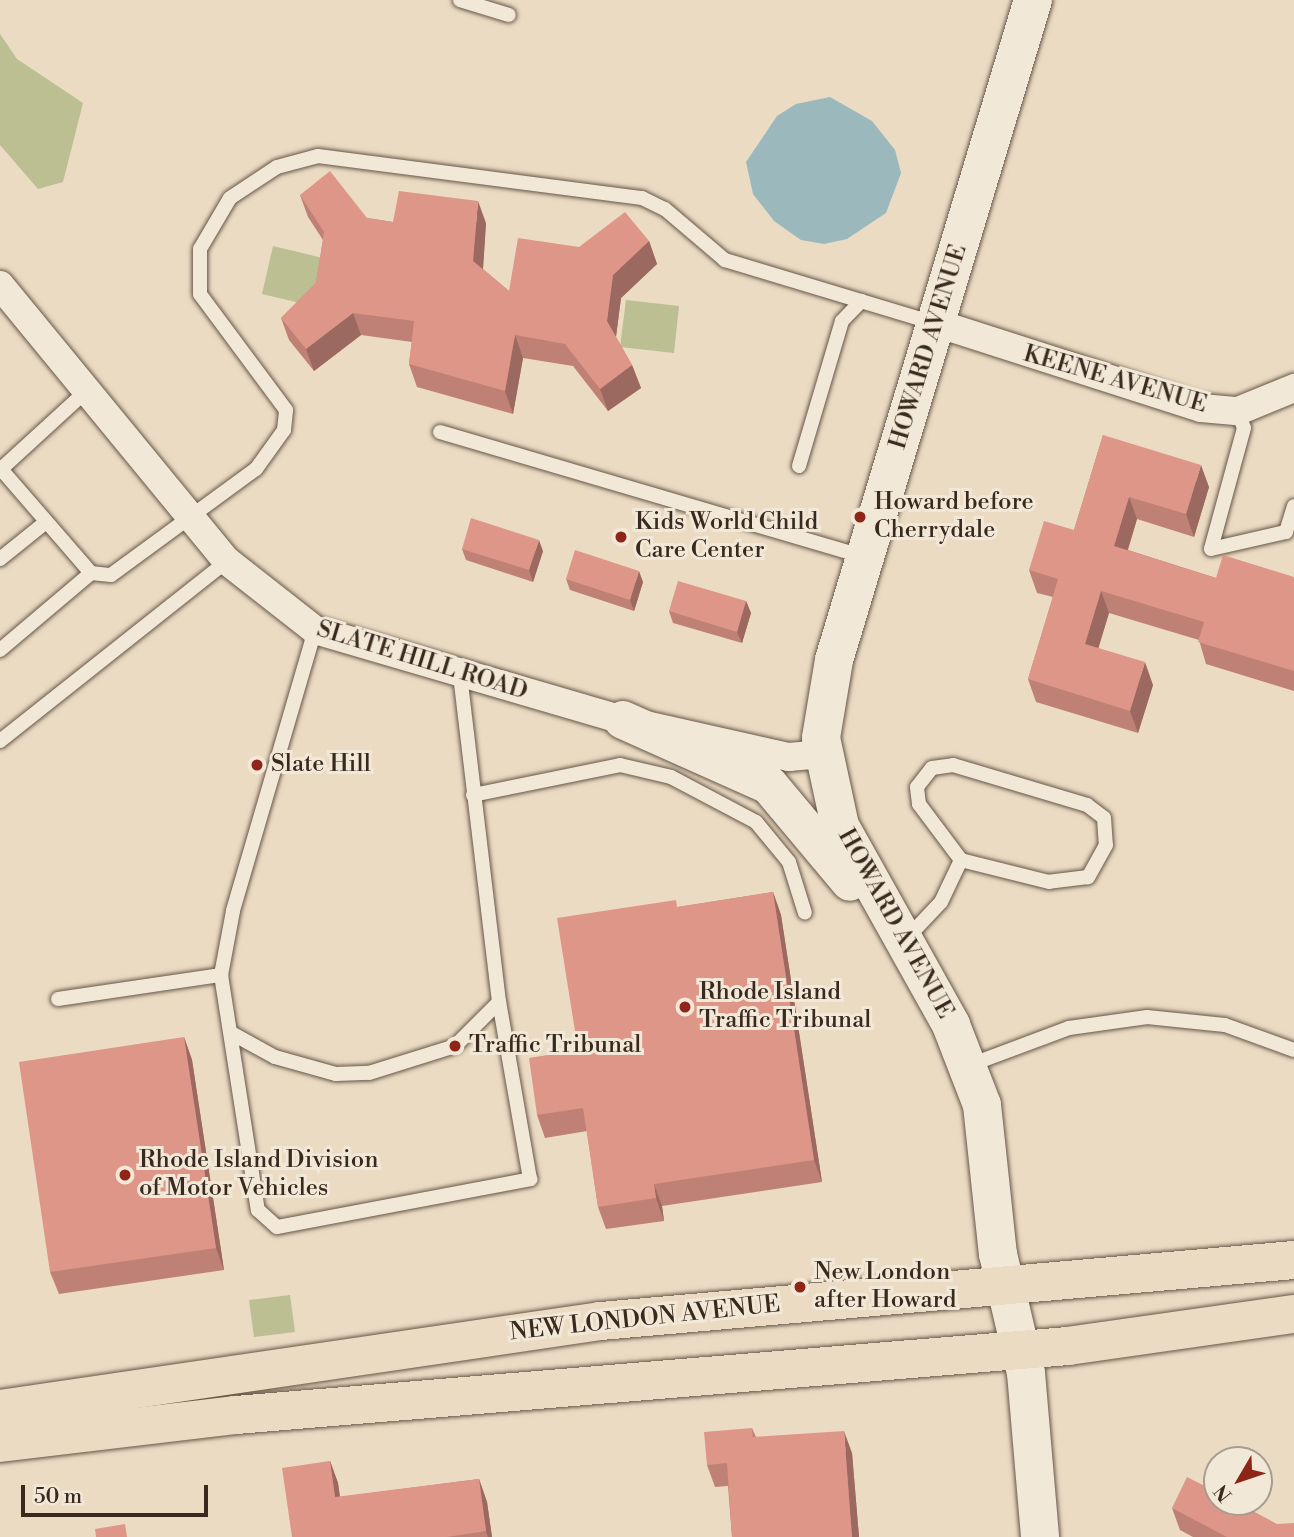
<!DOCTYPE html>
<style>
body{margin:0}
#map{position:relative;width:1294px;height:1537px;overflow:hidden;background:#ebdbc3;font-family:"Libre Bodoni",serif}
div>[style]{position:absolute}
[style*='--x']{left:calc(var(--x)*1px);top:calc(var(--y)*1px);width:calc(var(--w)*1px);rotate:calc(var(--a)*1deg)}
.green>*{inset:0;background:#bbbf92}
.water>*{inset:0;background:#9bb9bc}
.roads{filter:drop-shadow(0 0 2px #665647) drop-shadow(0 0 2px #665647)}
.lane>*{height:14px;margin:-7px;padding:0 7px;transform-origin:7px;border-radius:7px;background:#f2e8d8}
.street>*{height:28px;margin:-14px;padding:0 14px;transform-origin:14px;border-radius:14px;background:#f2e8d8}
.secondary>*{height:38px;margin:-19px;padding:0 19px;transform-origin:19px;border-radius:19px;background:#f2e8d8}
.primary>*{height:38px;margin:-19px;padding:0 19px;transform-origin:19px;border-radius:19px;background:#ebdbc3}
.wall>*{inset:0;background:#bf8175}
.shaded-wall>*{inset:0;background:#9b695f}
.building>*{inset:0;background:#de9688}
.dots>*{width:19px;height:19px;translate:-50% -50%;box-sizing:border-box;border:4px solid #f2e8d8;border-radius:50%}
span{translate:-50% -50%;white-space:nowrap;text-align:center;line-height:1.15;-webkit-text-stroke:6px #f2e8d8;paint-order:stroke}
.street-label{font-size:24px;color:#39291e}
.poi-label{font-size:24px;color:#39291e}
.left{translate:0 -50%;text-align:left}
.north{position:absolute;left:1203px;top:1446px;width:70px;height:70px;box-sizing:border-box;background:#f2e8d8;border:2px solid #a89c8e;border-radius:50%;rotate:231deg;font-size:19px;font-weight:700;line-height:28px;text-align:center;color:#39291e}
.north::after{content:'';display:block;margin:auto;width:24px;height:32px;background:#8f2418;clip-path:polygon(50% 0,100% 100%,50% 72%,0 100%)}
.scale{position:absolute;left:21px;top:1485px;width:187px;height:32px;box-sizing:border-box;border:4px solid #39291e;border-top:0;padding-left:9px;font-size:21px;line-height:24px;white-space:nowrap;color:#39291e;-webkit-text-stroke:5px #f2e8d8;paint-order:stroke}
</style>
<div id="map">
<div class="green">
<div style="clip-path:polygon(0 34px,17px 59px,83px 103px,63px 182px,38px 189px,0 145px)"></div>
<div style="clip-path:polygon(273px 246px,327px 259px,317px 307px,262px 294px)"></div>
<div style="clip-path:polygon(626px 300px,679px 306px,674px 353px,620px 347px)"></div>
<div style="clip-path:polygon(290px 1295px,295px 1332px,254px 1337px,249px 1300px)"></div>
</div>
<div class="water">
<div style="clip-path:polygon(830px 97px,872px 121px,895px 150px,901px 173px,886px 213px,847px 239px,824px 244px,801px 240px,774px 221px,753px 194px,746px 162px,777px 116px,796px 104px)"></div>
</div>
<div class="roads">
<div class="lane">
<div style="--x:460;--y:0;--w:51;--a:17"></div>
<div style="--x:1238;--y:411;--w:18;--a:71"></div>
<div style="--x:1244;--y:428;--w:125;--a:105.3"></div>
<div style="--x:1211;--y:549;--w:77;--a:-12.8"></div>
<div style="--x:1286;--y:532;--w:27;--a:-73"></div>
<div style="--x:440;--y:432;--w:442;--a:16.4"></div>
<div style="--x:799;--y:466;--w:151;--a:-73.5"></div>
<div style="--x:842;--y:321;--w:28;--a:-46"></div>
<div style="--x:1;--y:469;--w:138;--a:49.1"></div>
<div style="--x:91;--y:573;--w:20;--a:6"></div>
<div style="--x:111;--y:575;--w:180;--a:-36.2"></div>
<div style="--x:256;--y:469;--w:48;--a:-54.3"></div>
<div style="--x:284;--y:430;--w:20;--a:-84"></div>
<div style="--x:286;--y:410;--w:144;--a:-126.6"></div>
<div style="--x:200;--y:294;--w:45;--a:-90"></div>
<div style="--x:200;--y:249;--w:59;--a:-59.5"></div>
<div style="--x:230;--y:198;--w:56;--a:-33.4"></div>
<div style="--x:277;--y:167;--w:42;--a:-15"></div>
<div style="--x:318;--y:156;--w:327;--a:7.4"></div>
<div style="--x:642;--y:198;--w:25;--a:26"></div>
<div style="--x:665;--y:209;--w:79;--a:40.4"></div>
<div style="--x:725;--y:260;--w:218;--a:16.8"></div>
<div style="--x:0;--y:470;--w:115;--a:-42.5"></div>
<div style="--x:0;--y:559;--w:59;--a:-38.8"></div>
<div style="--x:315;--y:630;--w:293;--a:106.3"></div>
<div style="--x:233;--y:911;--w:65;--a:100.6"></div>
<div style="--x:221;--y:975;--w:238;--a:81.1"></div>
<div style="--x:258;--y:1210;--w:25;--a:42"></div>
<div style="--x:277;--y:1227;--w:258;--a:-10.7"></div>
<div style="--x:530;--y:1179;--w:180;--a:-99.9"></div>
<div style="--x:499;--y:1002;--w:329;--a:-96.8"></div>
<div style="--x:0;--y:650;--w:119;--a:-40.2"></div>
<div style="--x:0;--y:741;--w:290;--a:-38.4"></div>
<div style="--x:473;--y:795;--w:150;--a:-11.5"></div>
<div style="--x:620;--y:765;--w:52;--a:13.2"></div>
<div style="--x:671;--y:777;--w:96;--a:27.9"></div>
<div style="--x:756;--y:822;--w:52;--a:50.5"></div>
<div style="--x:789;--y:862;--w:53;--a:72.6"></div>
<div style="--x:906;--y:939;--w:51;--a:-46.6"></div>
<div style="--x:941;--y:902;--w:47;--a:-64.5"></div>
<div style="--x:961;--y:860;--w:70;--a:-126.9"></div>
<div style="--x:919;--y:804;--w:17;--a:-97"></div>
<div style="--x:917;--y:787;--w:24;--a:-52"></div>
<div style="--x:932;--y:768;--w:21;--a:-8"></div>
<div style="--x:953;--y:765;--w:140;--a:16.6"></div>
<div style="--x:1087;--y:805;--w:21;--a:37"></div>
<div style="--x:1104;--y:818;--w:27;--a:86"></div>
<div style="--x:1106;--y:845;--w:37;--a:119"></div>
<div style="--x:1088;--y:877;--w:39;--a:173"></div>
<div style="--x:1049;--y:882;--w:91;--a:-166"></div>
<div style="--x:58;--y:999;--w:165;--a:-8.4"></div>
<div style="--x:233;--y:1034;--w:48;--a:28.7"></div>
<div style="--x:275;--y:1057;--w:63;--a:15.6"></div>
<div style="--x:336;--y:1074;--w:33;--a:-2"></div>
<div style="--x:369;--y:1073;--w:90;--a:-17.4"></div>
<div style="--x:455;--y:1046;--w:62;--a:-45"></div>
<div style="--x:970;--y:1065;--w:106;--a:-20.5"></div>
<div style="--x:1069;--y:1028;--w:79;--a:-8"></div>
<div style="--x:1147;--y:1017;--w:78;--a:5.9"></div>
<div style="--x:1225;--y:1025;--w:73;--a:19.9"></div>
</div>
<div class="street">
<div style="--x:0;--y:285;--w:357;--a:50.6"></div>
<div style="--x:227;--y:561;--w:112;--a:38.1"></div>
<div style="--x:315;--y:630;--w:321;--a:16.3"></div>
<div style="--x:623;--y:720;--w:170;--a:12.6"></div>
<div style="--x:789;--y:757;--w:34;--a:-5"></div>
<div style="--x:936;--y:323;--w:278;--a:17.8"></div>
<div style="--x:1201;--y:408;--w:37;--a:5"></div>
<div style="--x:1238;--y:411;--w:61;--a:-22.3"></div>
</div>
<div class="secondary">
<div style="--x:1033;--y:0;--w:689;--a:106.78"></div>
<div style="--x:834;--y:660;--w:79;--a:99.5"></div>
<div style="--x:821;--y:738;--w:90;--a:77.8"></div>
<div style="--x:840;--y:826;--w:228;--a:60.8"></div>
<div style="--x:951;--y:1025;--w:86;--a:68.8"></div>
<div style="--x:982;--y:1105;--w:150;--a:83.9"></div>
<div style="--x:998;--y:1254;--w:122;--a:76.8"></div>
<div style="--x:1026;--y:1373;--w:165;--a:85.1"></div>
<div style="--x:623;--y:720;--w:160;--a:24"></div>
<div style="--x:769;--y:785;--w:126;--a:50.1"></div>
</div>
<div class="primary">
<div style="--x:0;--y:1409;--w:607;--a:-8.33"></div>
<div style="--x:601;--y:1321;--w:696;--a:-5.03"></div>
<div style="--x:0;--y:1443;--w:238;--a:-6.8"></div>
<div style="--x:236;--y:1415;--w:835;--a:-4.74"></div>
<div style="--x:1068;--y:1346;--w:228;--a:-8.1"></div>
</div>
</div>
<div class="wall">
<div style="clip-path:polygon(300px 195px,367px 218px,393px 222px,486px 223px,483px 269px,509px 291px,579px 247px,649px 241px,657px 264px,621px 298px,616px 337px,632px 365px,641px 388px,608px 411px,573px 366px,523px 358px,513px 414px,417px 387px,409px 364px,412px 342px,361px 335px,314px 371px,289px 340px,281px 318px,316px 283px,323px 240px,308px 217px)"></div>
<div style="clip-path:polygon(1103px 435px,1209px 487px,1194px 537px,1137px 519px,1128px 550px,1216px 578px,1294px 577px,1294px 691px,1206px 664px,1199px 640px,1109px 613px,1098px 648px,1153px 685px,1138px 733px,1036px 702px,1028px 679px,1053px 597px,1037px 593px,1029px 570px,1074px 530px)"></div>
<div style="clip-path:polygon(462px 549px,543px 551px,533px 582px,466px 560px)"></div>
<div style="clip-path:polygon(566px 579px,643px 582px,634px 611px,570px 590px)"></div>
<div style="clip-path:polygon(746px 601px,751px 613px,742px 643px,673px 623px,669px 611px)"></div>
<div style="clip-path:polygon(773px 892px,781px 915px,822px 1182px,662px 1206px,664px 1221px,606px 1229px,598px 1207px,587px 1131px,545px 1138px,537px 1115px,578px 1050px,678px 907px)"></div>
<div style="clip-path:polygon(184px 1037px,192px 1060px,224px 1270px,59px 1294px,50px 1272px)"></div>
<div style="clip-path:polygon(752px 1428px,756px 1437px,852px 1453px,859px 1537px,732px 1537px,728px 1486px,715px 1487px,707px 1465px)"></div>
<div style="clip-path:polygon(330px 1461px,338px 1483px,340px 1497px,479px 1479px,487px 1502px,492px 1537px,292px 1537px)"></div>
<div style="clip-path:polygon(1172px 1508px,1294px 1537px,1193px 1537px,1180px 1530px)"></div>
</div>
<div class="shaded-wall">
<div style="clip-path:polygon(478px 201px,486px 223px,482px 283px,473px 261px)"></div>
<div style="clip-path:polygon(649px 241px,657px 264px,621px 298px,615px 344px,607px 321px,613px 275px)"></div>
<div style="clip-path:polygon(353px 313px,361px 335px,314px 371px,306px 349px)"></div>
<div style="clip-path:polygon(515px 335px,523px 358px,513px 414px,505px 391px)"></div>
<div style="clip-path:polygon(632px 365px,641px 388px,608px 411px,600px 389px)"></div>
<div style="clip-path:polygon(1201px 465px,1209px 487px,1194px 537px,1186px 514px)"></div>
<div style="clip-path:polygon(1129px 497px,1137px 519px,1122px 568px,1114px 546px)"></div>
<div style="clip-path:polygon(539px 540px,543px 551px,533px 582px,529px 570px)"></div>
<div style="clip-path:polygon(639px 571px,643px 582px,634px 611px,630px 600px)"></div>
<div style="clip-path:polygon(1101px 591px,1109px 613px,1093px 666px,1085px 644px)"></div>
<div style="clip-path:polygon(746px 601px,751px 613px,742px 643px,737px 632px)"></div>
<div style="clip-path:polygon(1145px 662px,1153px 685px,1138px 733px,1130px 711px)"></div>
<div style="clip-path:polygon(773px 892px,781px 915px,822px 1182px,814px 1160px)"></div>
<div style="clip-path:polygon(184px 1037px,192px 1060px,224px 1270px,216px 1248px)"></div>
<div style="clip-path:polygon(654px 1184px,662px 1206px,664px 1221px,656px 1198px)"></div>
<div style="clip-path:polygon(844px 1431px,852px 1453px,859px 1537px,852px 1537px)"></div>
<div style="clip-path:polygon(330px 1461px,338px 1483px,343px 1520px,335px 1497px)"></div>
<div style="clip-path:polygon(479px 1479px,487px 1502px,492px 1537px,488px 1537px,486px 1531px)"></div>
</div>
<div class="building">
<div style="clip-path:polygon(330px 171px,367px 218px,393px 222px,399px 191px,478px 201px,473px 261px,509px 291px,518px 238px,579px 247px,625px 212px,649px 241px,613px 275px,607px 321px,632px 365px,600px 389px,565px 344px,515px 335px,505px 391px,409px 364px,414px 321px,353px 313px,306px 349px,281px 318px,316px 283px,324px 232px,300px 195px)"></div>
<div style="clip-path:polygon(1103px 435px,1201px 465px,1186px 514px,1129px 497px,1114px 546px,1216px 578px,1223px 555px,1294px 577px,1294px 671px,1198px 642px,1204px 622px,1101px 591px,1085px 644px,1145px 662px,1130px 711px,1028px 679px,1058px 579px,1029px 570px,1044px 521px,1074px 530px)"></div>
<div style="clip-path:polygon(471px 518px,539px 540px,529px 570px,462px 549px)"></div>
<div style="clip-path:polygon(575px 550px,639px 571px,630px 600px,566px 579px)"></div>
<div style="clip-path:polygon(678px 581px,746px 601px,737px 632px,669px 611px)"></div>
<div style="clip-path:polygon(773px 892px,814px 1160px,654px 1184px,656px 1198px,598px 1207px,583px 1108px,537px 1115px,529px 1058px,578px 1050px,557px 918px,676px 900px,677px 907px)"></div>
<div style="clip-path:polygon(184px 1037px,216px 1248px,50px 1272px,19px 1062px)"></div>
<div style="clip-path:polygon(752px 1428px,753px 1437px,844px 1431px,852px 1537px,732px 1537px,727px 1463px,707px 1465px,704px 1432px)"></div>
<div style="clip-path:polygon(330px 1461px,335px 1497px,479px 1479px,486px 1531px,447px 1537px,292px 1537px,282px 1468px)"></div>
<div style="clip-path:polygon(1187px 1477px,1217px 1492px,1217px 1502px,1236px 1502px,1277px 1524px,1294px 1523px,1294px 1537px,1227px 1537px,1172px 1508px)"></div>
<div style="clip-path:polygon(125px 1524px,127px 1537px,96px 1537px,95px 1529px)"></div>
</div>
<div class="dots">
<div style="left:860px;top:517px;background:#8f2418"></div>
<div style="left:621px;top:537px;background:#8f2418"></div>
<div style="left:257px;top:765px;background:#8f2418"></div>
<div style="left:685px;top:1007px;background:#8f2418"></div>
<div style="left:455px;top:1046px;background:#8f2418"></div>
<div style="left:125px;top:1175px;background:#8f2418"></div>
<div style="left:800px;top:1287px;background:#8f2418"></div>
</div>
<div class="street-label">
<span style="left:929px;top:347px;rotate:-73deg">HOWARD AVENUE</span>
<span style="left:1115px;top:380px;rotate:16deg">KEENE AVENUE</span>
<span style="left:422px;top:661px;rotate:17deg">SLATE HILL ROAD</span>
<span style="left:895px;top:924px;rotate:61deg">HOWARD AVENUE</span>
<span style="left:645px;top:1319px;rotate:-6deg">NEW LONDON AVENUE</span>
</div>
<div class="poi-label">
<span class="left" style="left:874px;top:517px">Howard before<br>Cherrydale</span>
<span class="left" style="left:635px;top:537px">Kids World Child<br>Care Center</span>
<span class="left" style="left:271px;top:765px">Slate Hill</span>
<span class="left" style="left:699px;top:1007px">Rhode Island<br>Traffic Tribunal</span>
<span class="left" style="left:469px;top:1046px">Traffic Tribunal</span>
<span class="left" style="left:139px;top:1175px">Rhode Island Division<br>of Motor Vehicles</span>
<span class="left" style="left:814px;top:1287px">New London<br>after Howard</span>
</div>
<div class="north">N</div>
<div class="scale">50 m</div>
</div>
